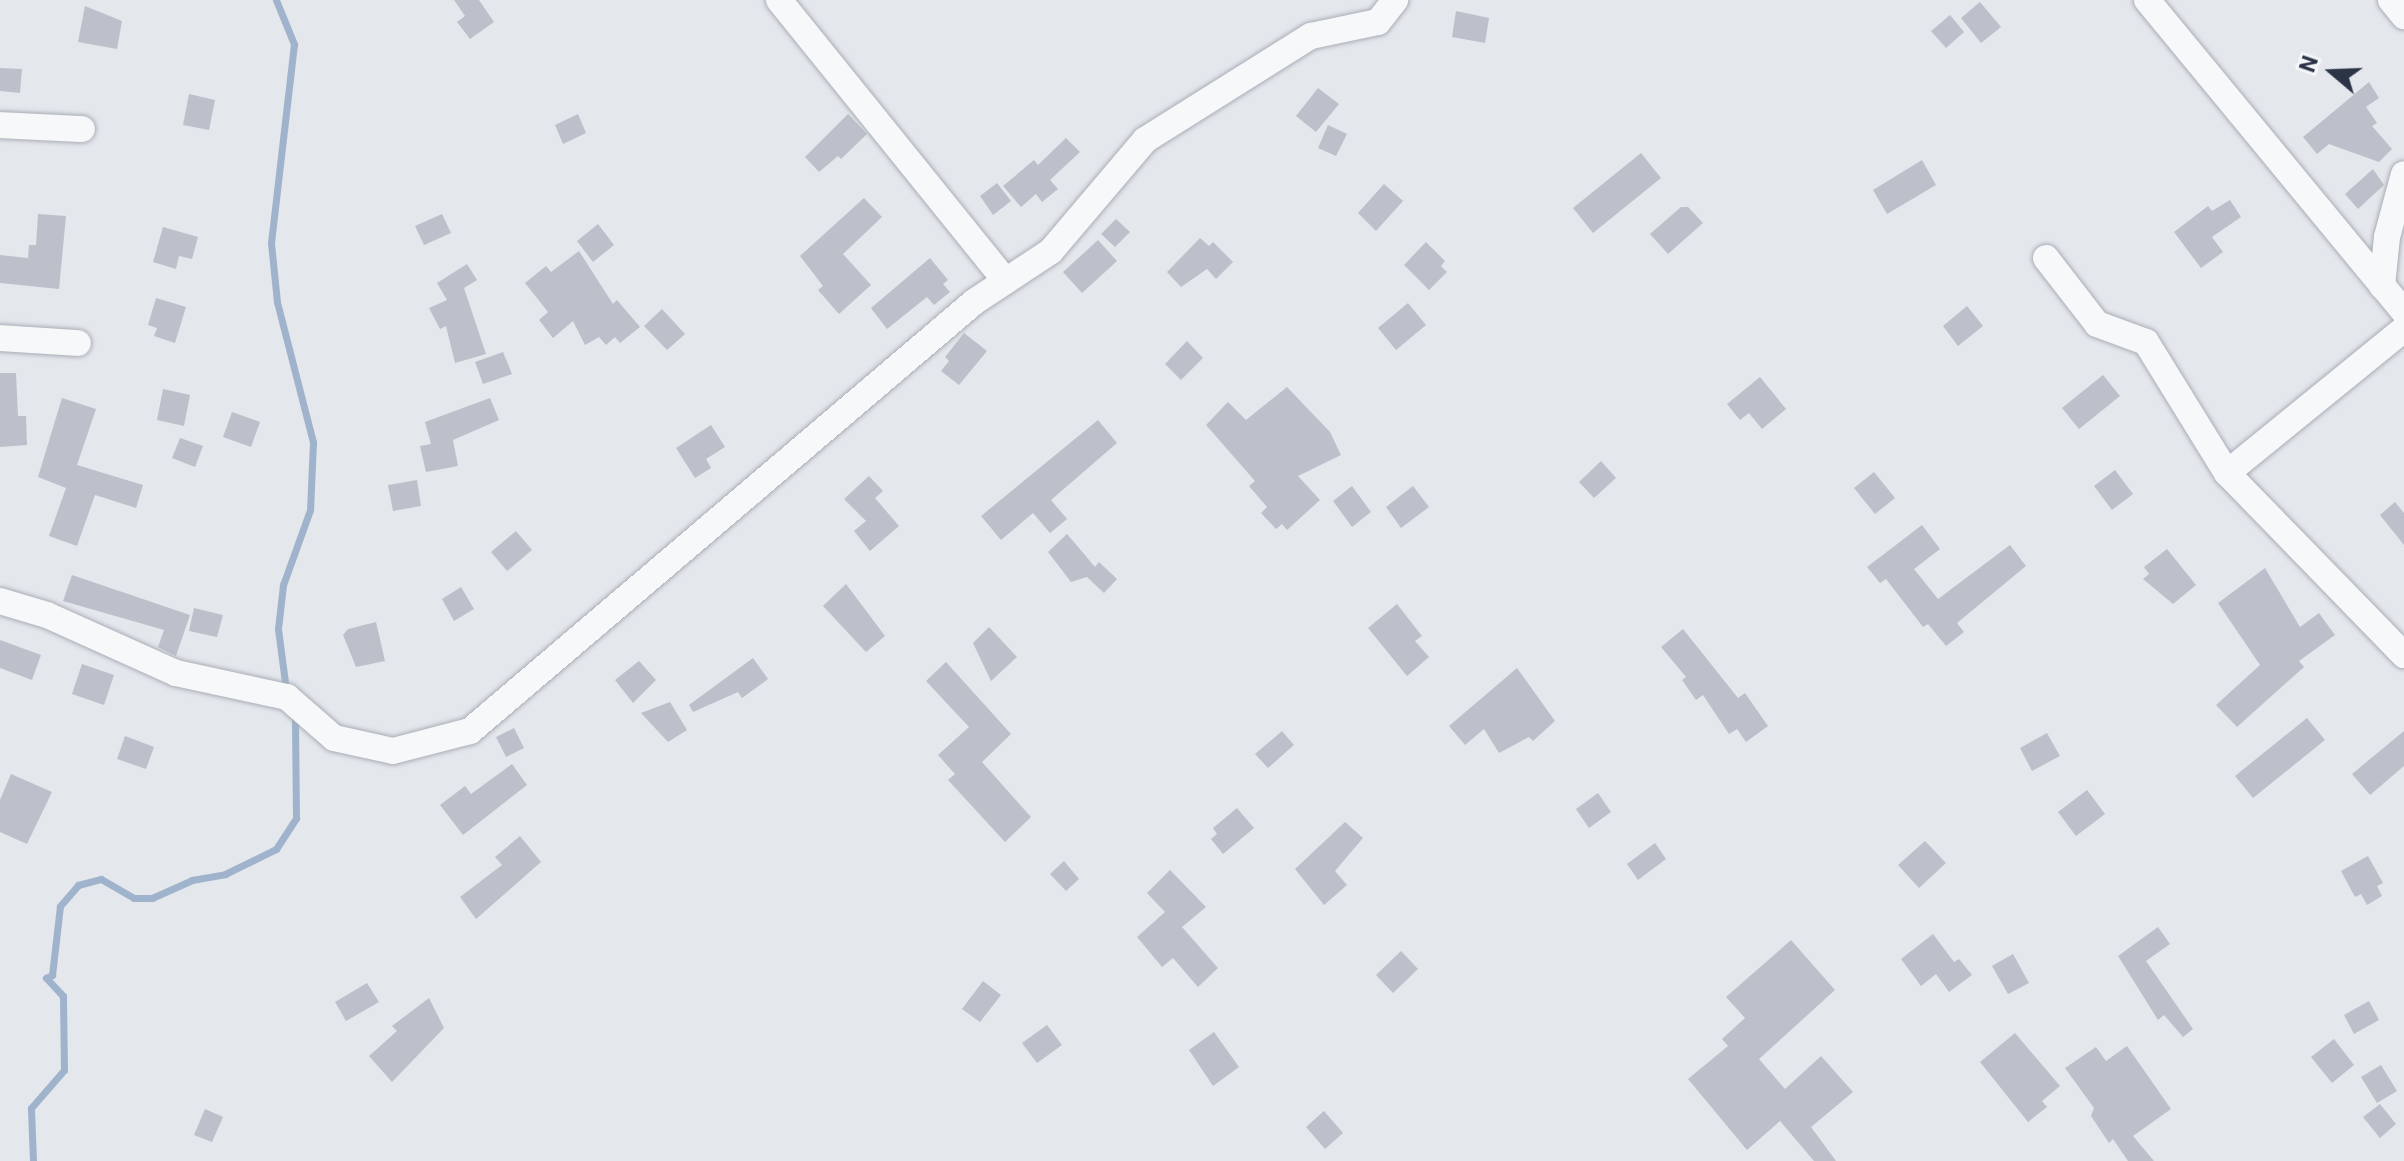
<!DOCTYPE html>
<style>
body{margin:0}
#map{position:relative;width:2404px;height:1161px;overflow:hidden;background:#e4e7ec;font-family:Roboto,sans-serif}
div>[style]{position:absolute}
[style*='--x']{left:calc(var(--x)*1px);top:calc(var(--y)*1px);width:calc(var(--w)*1px);rotate:calc(var(--a)*1deg)}
.stream>*{height:7px;margin:-3.5px;padding:0 3.5px;transform-origin:3.5px;border-radius:3.5px;background:#9fb4cc}
.building>*{inset:0;background:#bbc0ca}
.roads{filter:drop-shadow(0 0 2px #a9aeb7) drop-shadow(0 0 2px #a9aeb7)}
.minor>*{height:26px;margin:-13px;padding:0 13px;transform-origin:13px;border-radius:13px;background:#f7f8fa}
span{translate:-50% -50%;white-space:nowrap;text-align:center;line-height:1.15;-webkit-text-stroke:6px #f4f6f9;paint-order:stroke}
.north{position:absolute;left:2292px;top:32px;width:80px;height:80px;-webkit-text-stroke:6px #f4f6f9;paint-order:stroke;rotate:289deg;font-size:22px;font-weight:700;line-height:32px;text-align:center;color:#2b3445}
.north::after{content:'';display:block;margin:auto;width:28px;height:36px;background:#2b3445;clip-path:polygon(50% 0,100% 100%,50% 72%,0 100%)}
</style>
<div id="map">
<div class="stream">
<div style="--x:276;--y:0;--w:48;--a:67.8"></div>
<div style="--x:294;--y:44;--w:200;--a:96.6"></div>
<div style="--x:271;--y:243;--w:59;--a:84.2"></div>
<div style="--x:277;--y:302;--w:145;--a:75.6"></div>
<div style="--x:313;--y:442;--w:68;--a:92.5"></div>
<div style="--x:310;--y:510;--w:80;--a:109.8"></div>
<div style="--x:283;--y:585;--w:44;--a:96.5"></div>
<div style="--x:278;--y:629;--w:62;--a:82.5"></div>
<div style="--x:33;--y:1161;--w:53;--a:-92.2"></div>
<div style="--x:31;--y:1108;--w:50;--a:-49"></div>
<div style="--x:64;--y:1070;--w:74;--a:-90.8"></div>
<div style="--x:63;--y:996;--w:25;--a:-133"></div>
<div style="--x:46;--y:978;--w:7;--a:-27"></div>
<div style="--x:52;--y:975;--w:69;--a:-83.4"></div>
<div style="--x:60;--y:906;--w:28;--a:-49"></div>
<div style="--x:78;--y:885;--w:24;--a:-15"></div>
<div style="--x:101;--y:879;--w:38;--a:30"></div>
<div style="--x:134;--y:898;--w:18;--a:0"></div>
<div style="--x:152;--y:898;--w:44;--a:-24.2"></div>
<div style="--x:192;--y:880;--w:34;--a:-10"></div>
<div style="--x:225;--y:874;--w:57;--a:-26.1"></div>
<div style="--x:276;--y:849;--w:37;--a:-57"></div>
<div style="--x:296;--y:818;--w:101;--a:-90.6"></div>
</div>
<div class="building">
<div style="clip-path:polygon(454px 0,479px 0,494px 22px,470px 39px,457px 22px,465px 16px)"></div>
<div style="clip-path:polygon(1980px 2px,2001px 27px,1981px 43px,1961px 18px)"></div>
<div style="clip-path:polygon(85px 6px,122px 21px,117px 49px,78px 42px)"></div>
<div style="clip-path:polygon(1456px 11px,1489px 18px,1485px 43px,1452px 37px)"></div>
<div style="clip-path:polygon(1950px 15px,1964px 32px,1946px 48px,1931px 31px)"></div>
<div style="clip-path:polygon(0 68px,22px 69px,20px 93px,0 91px)"></div>
<div style="clip-path:polygon(2369px 82px,2379px 98px,2366px 107px,2377px 123px,2372px 126px,2392px 149px,2379px 162px,2329px 144px,2317px 154px,2303px 137px)"></div>
<div style="clip-path:polygon(1318px 88px,1339px 104px,1316px 132px,1296px 116px)"></div>
<div style="clip-path:polygon(189px 94px,215px 100px,209px 130px,183px 125px)"></div>
<div style="clip-path:polygon(578px 114px,586px 133px,563px 144px,555px 125px)"></div>
<div style="clip-path:polygon(848px 114px,867px 134px,841px 159px,838px 156px,819px 172px,805px 157px)"></div>
<div style="clip-path:polygon(1328px 125px,1347px 134px,1336px 156px,1318px 148px)"></div>
<div style="clip-path:polygon(1066px 138px,1080px 152px,1050px 180px,1058px 189px,1042px 202px,1036px 194px,1021px 207px,1003px 186px,1034px 160px,1038px 165px)"></div>
<div style="clip-path:polygon(1641px 153px,1661px 178px,1593px 233px,1573px 208px)"></div>
<div style="clip-path:polygon(1922px 160px,1936px 185px,1887px 214px,1873px 190px)"></div>
<div style="clip-path:polygon(2373px 169px,2384px 185px,2358px 209px,2345px 194px)"></div>
<div style="clip-path:polygon(997px 183px,1011px 201px,993px 215px,980px 196px)"></div>
<div style="clip-path:polygon(1384px 184px,1403px 201px,1376px 231px,1358px 213px)"></div>
<div style="clip-path:polygon(864px 198px,882px 217px,843px 254px,871px 285px,839px 314px,818px 290px,823px 286px,800px 256px)"></div>
<div style="clip-path:polygon(2230px 200px,2241px 217px,2212px 237px,2223px 252px,2201px 268px,2174px 232px,2208px 206px,2212px 211px)"></div>
<div style="clip-path:polygon(1681px 207px,1688px 207px,1703px 223px,1668px 254px,1650px 234px)"></div>
<div style="clip-path:polygon(38px 214px,66px 216px,59px 289px,0 283px,0 255px,28px 258px,29px 245px,36px 245px)"></div>
<div style="clip-path:polygon(442px 214px,451px 233px,424px 245px,415px 226px)"></div>
<div style="clip-path:polygon(1116px 219px,1130px 232px,1115px 247px,1101px 234px)"></div>
<div style="clip-path:polygon(598px 224px,614px 245px,593px 262px,577px 241px)"></div>
<div style="clip-path:polygon(163px 227px,198px 237px,192px 259px,179px 256px,176px 269px,153px 262px)"></div>
<div style="clip-path:polygon(1200px 238px,1209px 246px,1213px 242px,1233px 262px,1216px 279px,1207px 269px,1181px 287px,1167px 272px)"></div>
<div style="clip-path:polygon(1098px 240px,1117px 261px,1082px 293px,1063px 272px)"></div>
<div style="clip-path:polygon(1426px 242px,1445px 261px,1441px 266px,1447px 272px,1429px 290px,1404px 265px)"></div>
<div style="clip-path:polygon(579px 251px,613px 304px,617px 300px,640px 327px,620px 343px,615px 337px,606px 345px,599px 337px,585px 345px,573px 321px,553px 338px,539px 320px,548px 312px,525px 283px,546px 266px,551px 272px)"></div>
<div style="clip-path:polygon(930px 258px,948px 280px,943px 284px,950px 292px,934px 305px,927px 297px,887px 329px,871px 308px)"></div>
<div style="clip-path:polygon(467px 264px,477px 280px,464px 288px,486px 354px,455px 363px,446px 326px,440px 329px,429px 308px,447px 300px,437px 283px)"></div>
<div style="clip-path:polygon(156px 298px,186px 307px,175px 343px,154px 336px,157px 328px,148px 325px)"></div>
<div style="clip-path:polygon(1408px 303px,1426px 325px,1396px 350px,1378px 328px)"></div>
<div style="clip-path:polygon(1967px 306px,1983px 326px,1958px 346px,1943px 326px)"></div>
<div style="clip-path:polygon(662px 309px,685px 334px,667px 350px,644px 326px)"></div>
<div style="clip-path:polygon(964px 333px,987px 351px,959px 385px,941px 371px,949px 361px,945px 357px)"></div>
<div style="clip-path:polygon(1187px 341px,1203px 358px,1181px 380px,1165px 364px)"></div>
<div style="clip-path:polygon(503px 352px,512px 374px,483px 384px,475px 362px)"></div>
<div style="clip-path:polygon(0 373px,16px 373px,18px 416px,26px 416px,27px 445px,0 447px)"></div>
<div style="clip-path:polygon(2103px 375px,2120px 396px,2079px 429px,2062px 408px)"></div>
<div style="clip-path:polygon(1760px 377px,1786px 409px,1762px 429px,1749px 413px,1740px 420px,1727px 404px)"></div>
<div style="clip-path:polygon(1287px 387px,1330px 432px,1341px 455px,1298px 476px,1320px 500px,1287px 530px,1282px 524px,1276px 529px,1261px 513px,1267px 507px,1249px 486px,1255px 481px,1206px 425px,1228px 402px,1246px 420px)"></div>
<div style="clip-path:polygon(163px 389px,190px 395px,184px 426px,157px 420px)"></div>
<div style="clip-path:polygon(62px 398px,96px 409px,77px 465px,143px 485px,136px 508px,95px 495px,77px 546px,49px 536px,66px 488px,38px 477px)"></div>
<div style="clip-path:polygon(490px 398px,499px 420px,453px 440px,458px 466px,426px 472px,420px 446px,431px 444px,425px 422px)"></div>
<div style="clip-path:polygon(232px 412px,260px 422px,251px 447px,223px 437px)"></div>
<div style="clip-path:polygon(1098px 420px,1117px 443px,1051px 500px,1067px 519px,1050px 533px,1033px 513px,1001px 540px,981px 516px)"></div>
<div style="clip-path:polygon(711px 425px,725px 447px,706px 459px,711px 468px,695px 478px,676px 448px)"></div>
<div style="clip-path:polygon(180px 438px,203px 446px,195px 467px,172px 458px)"></div>
<div style="clip-path:polygon(1601px 461px,1616px 478px,1594px 498px,1579px 482px)"></div>
<div style="clip-path:polygon(2115px 470px,2133px 494px,2112px 510px,2094px 486px)"></div>
<div style="clip-path:polygon(1874px 472px,1895px 498px,1875px 514px,1854px 488px)"></div>
<div style="clip-path:polygon(869px 476px,883px 491px,875px 498px,899px 526px,870px 551px,854px 531px,866px 521px,844px 499px)"></div>
<div style="clip-path:polygon(417px 480px,421px 506px,393px 511px,388px 485px)"></div>
<div style="clip-path:polygon(1352px 486px,1371px 512px,1352px 527px,1333px 501px)"></div>
<div style="clip-path:polygon(1413px 486px,1429px 507px,1401px 528px,1386px 507px)"></div>
<div style="clip-path:polygon(2395px 502px,2404px 513px,2404px 545px,2380px 515px)"></div>
<div style="clip-path:polygon(1922px 525px,1940px 549px,1914px 569px,1938px 599px,2010px 545px,2026px 566px,1957px 623px,1964px 632px,1946px 646px,1928px 624px,1923px 627px,1886px 579px,1880px 583px,1867px 567px)"></div>
<div style="clip-path:polygon(516px 531px,532px 550px,507px 571px,491px 552px)"></div>
<div style="clip-path:polygon(1067px 534px,1095px 567px,1099px 562px,1117px 579px,1104px 593px,1087px 577px,1071px 582px,1048px 552px)"></div>
<div style="clip-path:polygon(2167px 549px,2196px 585px,2173px 604px,2143px 579px,2149px 574px,2144px 567px)"></div>
<div style="clip-path:polygon(2265px 568px,2300px 627px,2319px 613px,2335px 635px,2299px 661px,2304px 667px,2237px 727px,2216px 705px,2260px 665px,2218px 603px)"></div>
<div style="clip-path:polygon(72px 575px,190px 615px,176px 656px,158px 647px,164px 630px,63px 601px)"></div>
<div style="clip-path:polygon(846px 584px,885px 636px,866px 652px,823px 606px)"></div>
<div style="clip-path:polygon(461px 587px,474px 609px,454px 621px,442px 599px)"></div>
<div style="clip-path:polygon(1397px 604px,1422px 636px,1415px 641px,1429px 657px,1407px 676px,1368px 628px)"></div>
<div style="clip-path:polygon(194px 608px,223px 615px,217px 637px,189px 631px)"></div>
<div style="clip-path:polygon(376px 622px,385px 661px,356px 667px,343px 635px,348px 629px)"></div>
<div style="clip-path:polygon(989px 627px,1017px 657px,991px 681px,973px 643px)"></div>
<div style="clip-path:polygon(1683px 629px,1738px 698px,1745px 693px,1768px 726px,1746px 742px,1737px 729px,1729px 734px,1703px 695px,1696px 700px,1682px 680px,1686px 677px,1661px 647px)"></div>
<div style="clip-path:polygon(0 640px,41px 655px,32px 680px,0 668px)"></div>
<div style="clip-path:polygon(753px 658px,768px 679px,742px 698px,738px 692px,693px 712px,689px 705px)"></div>
<div style="clip-path:polygon(639px 661px,656px 680px,633px 703px,615px 680px)"></div>
<div style="clip-path:polygon(946px 662px,1011px 734px,982px 762px,1031px 817px,1005px 842px,948px 780px,955px 774px,938px 755px,969px 727px,926px 681px)"></div>
<div style="clip-path:polygon(82px 664px,114px 675px,104px 705px,72px 694px)"></div>
<div style="clip-path:polygon(1517px 668px,1555px 721px,1533px 741px,1529px 737px,1499px 753px,1484px 729px,1465px 745px,1449px 726px)"></div>
<div style="clip-path:polygon(670px 702px,687px 730px,668px 742px,641px 713px)"></div>
<div style="clip-path:polygon(2307px 718px,2325px 740px,2253px 798px,2235px 776px)"></div>
<div style="clip-path:polygon(514px 728px,524px 748px,506px 757px,496px 737px)"></div>
<div style="clip-path:polygon(1282px 731px,1294px 745px,1268px 768px,1255px 754px)"></div>
<div style="clip-path:polygon(2404px 731px,2404px 766px,2370px 795px,2352px 774px)"></div>
<div style="clip-path:polygon(2047px 733px,2060px 756px,2032px 771px,2020px 748px)"></div>
<div style="clip-path:polygon(125px 736px,154px 747px,146px 769px,117px 759px)"></div>
<div style="clip-path:polygon(512px 764px,527px 785px,463px 835px,440px 805px,465px 786px,471px 794px)"></div>
<div style="clip-path:polygon(11px 774px,52px 792px,27px 844px,0 832px,0 800px)"></div>
<div style="clip-path:polygon(2087px 790px,2105px 814px,2076px 836px,2058px 812px)"></div>
<div style="clip-path:polygon(1598px 793px,1611px 812px,1589px 828px,1576px 809px)"></div>
<div style="clip-path:polygon(1237px 808px,1254px 828px,1223px 854px,1211px 839px,1217px 834px,1213px 828px)"></div>
<div style="clip-path:polygon(1345px 822px,1363px 838px,1335px 871px,1347px 885px,1324px 905px,1295px 869px)"></div>
<div style="clip-path:polygon(520px 836px,541px 862px,476px 919px,460px 897px,502px 865px,495px 857px)"></div>
<div style="clip-path:polygon(1925px 841px,1946px 863px,1919px 888px,1898px 865px)"></div>
<div style="clip-path:polygon(1655px 843px,1666px 859px,1638px 880px,1627px 864px)"></div>
<div style="clip-path:polygon(2368px 856px,2383px 883px,2377px 886px,2382px 896px,2367px 905px,2361px 894px,2355px 897px,2341px 871px)"></div>
<div style="clip-path:polygon(1064px 861px,1079px 879px,1066px 891px,1050px 874px)"></div>
<div style="clip-path:polygon(1170px 870px,1206px 907px,1182px 927px,1218px 968px,1198px 987px,1173px 958px,1162px 967px,1137px 937px,1165px 912px,1147px 893px)"></div>
<div style="clip-path:polygon(2158px 927px,2170px 944px,2146px 961px,2193px 1029px,2183px 1037px,2164px 1015px,2158px 1020px,2118px 956px)"></div>
<div style="clip-path:polygon(1933px 934px,1954px 962px,1959px 959px,1972px 975px,1949px 992px,1936px 974px,1921px 986px,1901px 959px)"></div>
<div style="clip-path:polygon(1791px 940px,1835px 990px,1759px 1059px,1785px 1089px,1821px 1056px,1853px 1092px,1811px 1127px,1836px 1161px,1814px 1161px,1780px 1121px,1747px 1150px,1688px 1079px,1728px 1046px,1722px 1039px,1745px 1018px,1726px 997px)"></div>
<div style="clip-path:polygon(1401px 951px,1418px 969px,1393px 993px,1376px 975px)"></div>
<div style="clip-path:polygon(2013px 954px,2029px 983px,2008px 994px,1992px 966px)"></div>
<div style="clip-path:polygon(983px 981px,1001px 995px,980px 1022px,962px 1009px)"></div>
<div style="clip-path:polygon(367px 983px,379px 1002px,346px 1021px,335px 1002px)"></div>
<div style="clip-path:polygon(429px 998px,444px 1028px,392px 1082px,369px 1056px,397px 1031px,392px 1026px)"></div>
<div style="clip-path:polygon(2369px 1001px,2379px 1020px,2354px 1034px,2344px 1015px)"></div>
<div style="clip-path:polygon(1047px 1025px,1062px 1045px,1037px 1063px,1022px 1043px)"></div>
<div style="clip-path:polygon(1214px 1032px,1239px 1067px,1213px 1086px,1189px 1050px)"></div>
<div style="clip-path:polygon(2015px 1033px,2060px 1086px,2042px 1101px,2047px 1107px,2028px 1122px,1980px 1062px)"></div>
<div style="clip-path:polygon(2334px 1039px,2354px 1065px,2332px 1083px,2311px 1057px)"></div>
<div style="clip-path:polygon(2127px 1046px,2171px 1109px,2133px 1136px,2154px 1161px,2128px 1161px,2113px 1139px,2109px 1143px,2091px 1116px,2094px 1108px,2065px 1068px,2096px 1047px,2106px 1061px)"></div>
<div style="clip-path:polygon(2381px 1065px,2397px 1091px,2377px 1103px,2361px 1077px)"></div>
<div style="clip-path:polygon(2380px 1104px,2396px 1124px,2380px 1138px,2363px 1117px)"></div>
<div style="clip-path:polygon(205px 1109px,223px 1117px,212px 1142px,194px 1135px)"></div>
<div style="clip-path:polygon(1324px 1111px,1343px 1133px,1325px 1149px,1306px 1127px)"></div>
</div>
<div class="roads">
<div class="minor">
<div style="--x:779;--y:0;--w:361;--a:51.1"></div>
<div style="--x:2147;--y:0;--w:404;--a:50.5"></div>
<div style="--x:2391;--y:0;--w:21;--a:51"></div>
<div style="--x:0;--y:125;--w:82;--a:2.8"></div>
<div style="--x:2046;--y:258;--w:83;--a:52.3"></div>
<div style="--x:2097;--y:324;--w:52;--a:20.2"></div>
<div style="--x:2146;--y:342;--w:154;--a:58.3"></div>
<div style="--x:2227;--y:473;--w:254;--a:45.8"></div>
<div style="--x:2382;--y:286;--w:49;--a:-84.2"></div>
<div style="--x:2387;--y:237;--w:65;--a:-74.9"></div>
<div style="--x:0;--y:338;--w:78;--a:3.7"></div>
<div style="--x:2227;--y:473;--w:228;--a:-39.1"></div>
<div style="--x:0;--y:601;--w:49;--a:16.6"></div>
<div style="--x:47;--y:615;--w:141;--a:24.2"></div>
<div style="--x:176;--y:673;--w:114;--a:12.2"></div>
<div style="--x:287;--y:697;--w:62;--a:41.1"></div>
<div style="--x:334;--y:738;--w:60;--a:12.4"></div>
<div style="--x:393;--y:751;--w:80;--a:-14.6"></div>
<div style="--x:470;--y:731;--w:662;--a:-40.4"></div>
<div style="--x:974;--y:302;--w:92;--a:-33.5"></div>
<div style="--x:1051;--y:251;--w:145;--a:-49.7"></div>
<div style="--x:1145;--y:140;--w:196;--a:-32.1"></div>
<div style="--x:1311;--y:36;--w:68;--a:-11.8"></div>
<div style="--x:1378;--y:22;--w:28;--a:-52"></div>
</div>
</div>
<div class="north">N</div>
</div>
